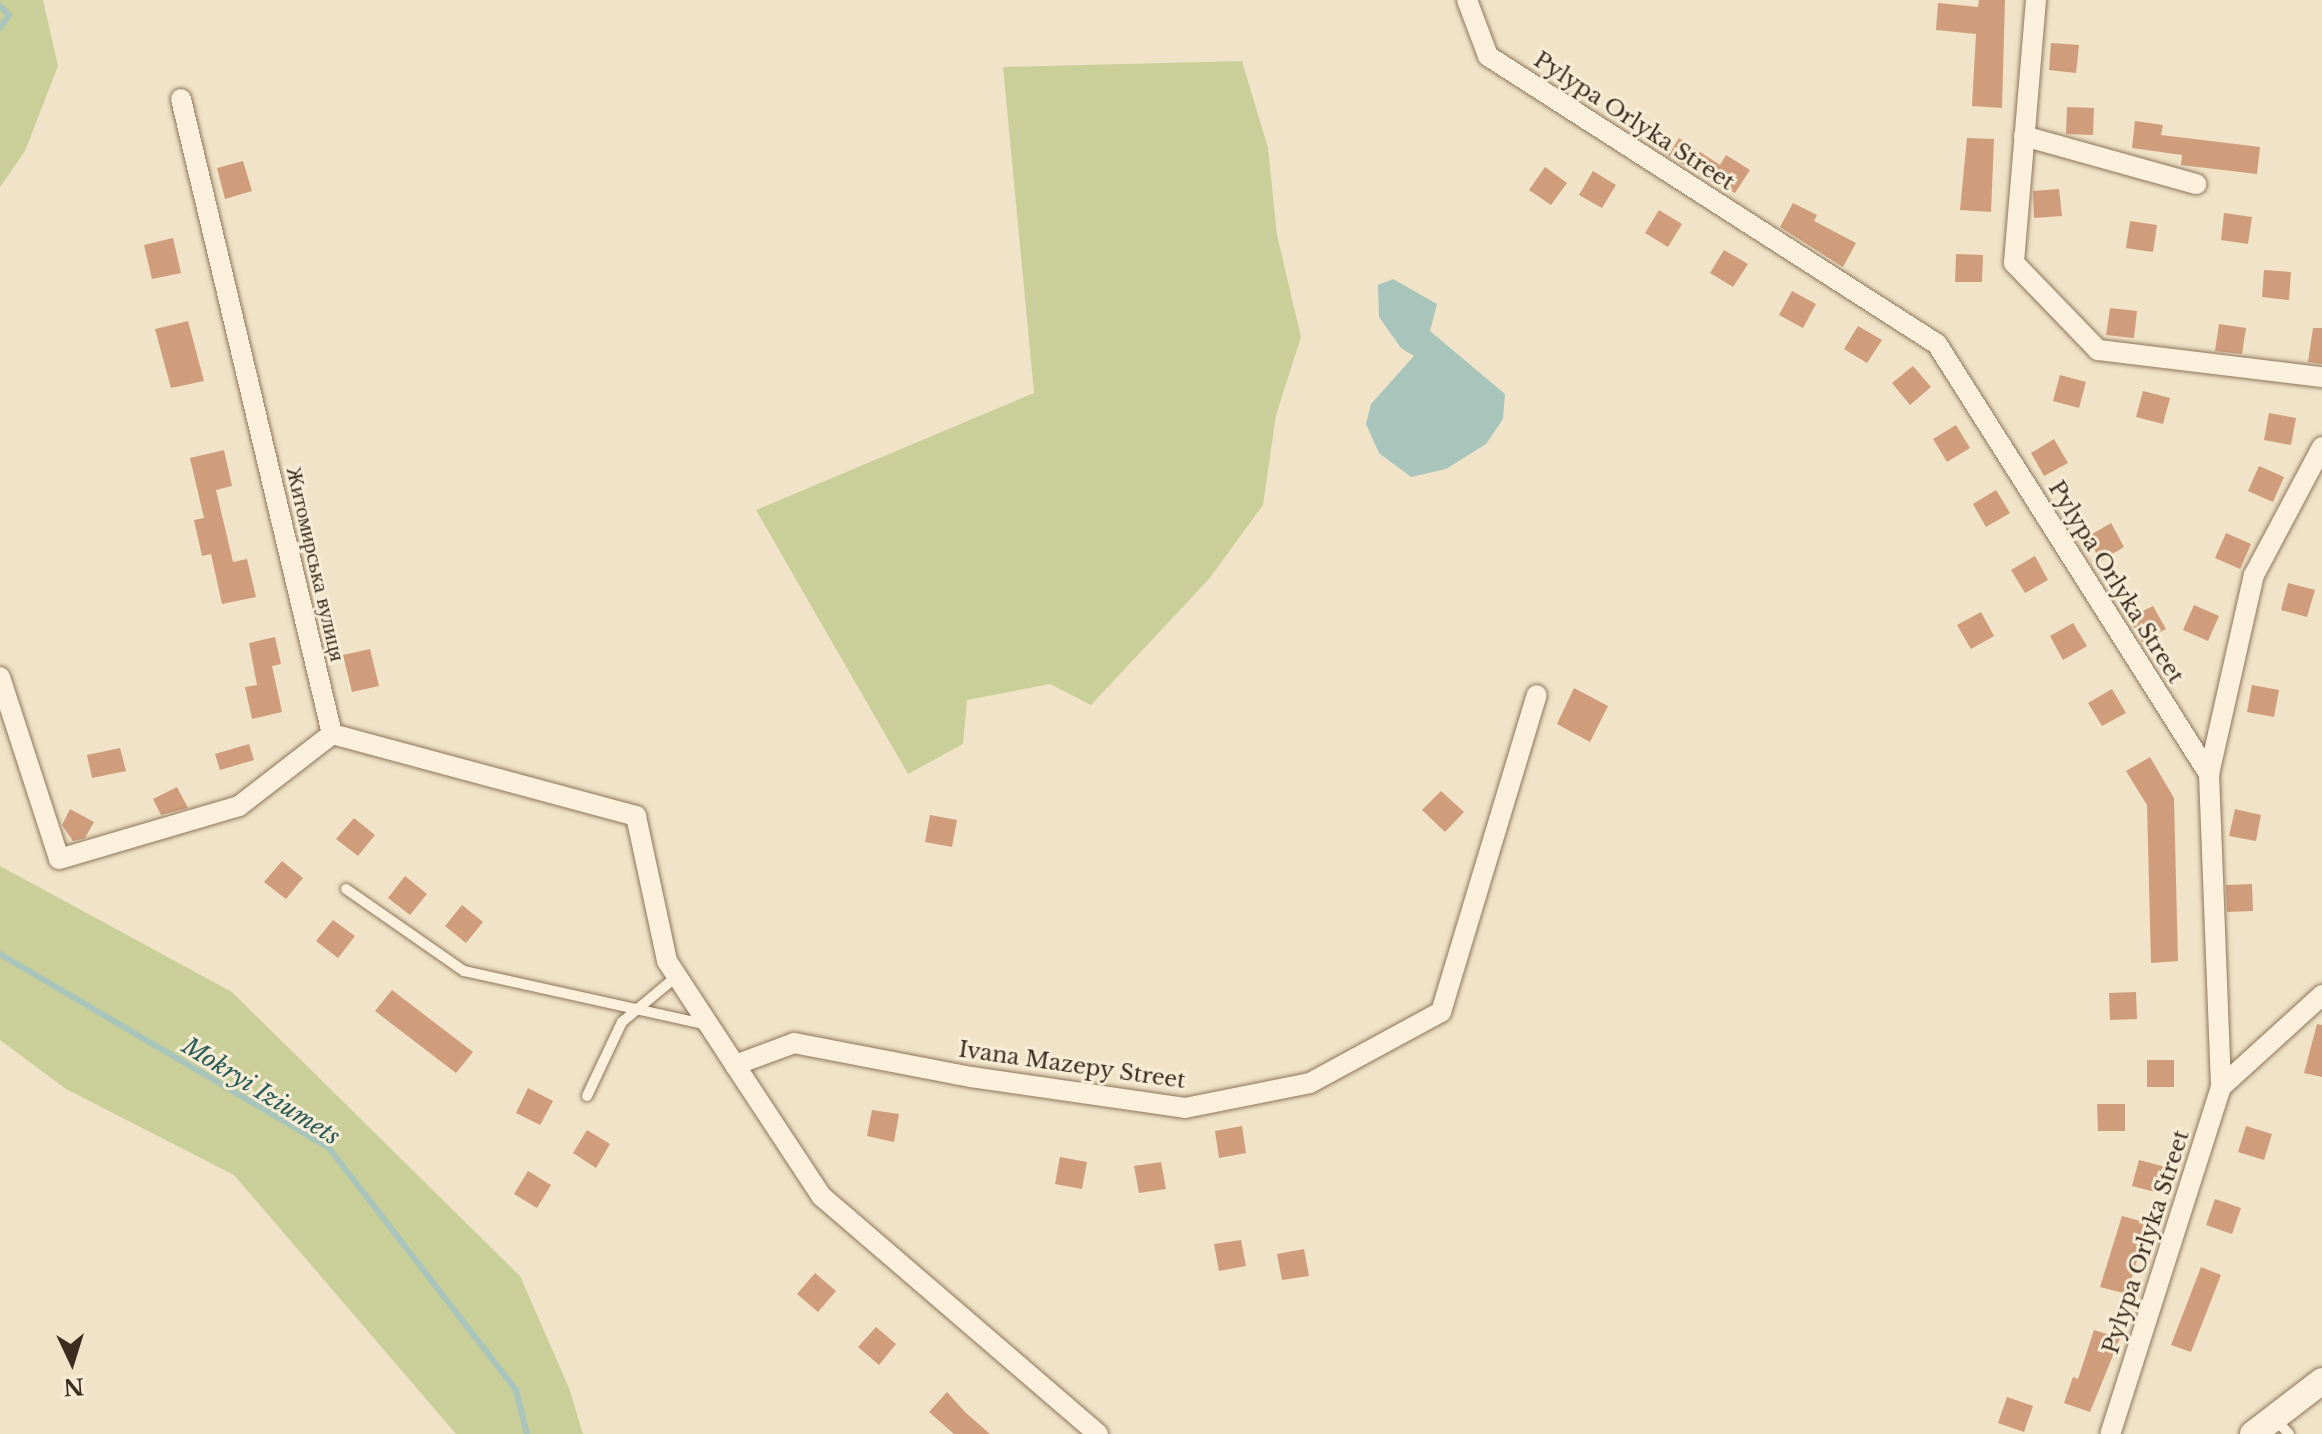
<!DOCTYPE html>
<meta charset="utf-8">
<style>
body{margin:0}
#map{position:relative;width:2322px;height:1434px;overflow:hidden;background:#f0e3c7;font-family:"Libre Baskerville",serif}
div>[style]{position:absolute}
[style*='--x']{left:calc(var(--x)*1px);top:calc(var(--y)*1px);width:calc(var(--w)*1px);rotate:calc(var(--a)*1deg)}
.green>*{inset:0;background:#cacf9a}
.water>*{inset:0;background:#a8c4bb}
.stream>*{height:6px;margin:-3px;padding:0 3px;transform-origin:3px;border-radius:3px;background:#a8c4bb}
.building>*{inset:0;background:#cf9d7b}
.roads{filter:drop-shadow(0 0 2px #8d755b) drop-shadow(0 0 2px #8d755b)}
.service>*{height:10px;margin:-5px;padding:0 5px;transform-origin:5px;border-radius:5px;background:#faf0db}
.minor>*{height:20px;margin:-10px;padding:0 10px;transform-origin:10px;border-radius:10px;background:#faf0db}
.tertiary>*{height:26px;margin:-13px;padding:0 13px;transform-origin:13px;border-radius:13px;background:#faf0db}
span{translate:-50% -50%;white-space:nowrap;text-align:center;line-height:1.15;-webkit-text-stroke:6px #f7edd7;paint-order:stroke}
.street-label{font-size:22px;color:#3d2d1f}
.water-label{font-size:24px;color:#2e5d59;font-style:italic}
.north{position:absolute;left:32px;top:1322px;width:80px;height:80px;-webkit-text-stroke:6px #f7edd7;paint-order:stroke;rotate:176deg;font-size:22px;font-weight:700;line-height:32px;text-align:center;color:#3d2d1f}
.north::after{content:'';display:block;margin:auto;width:28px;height:36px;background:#3d2d1f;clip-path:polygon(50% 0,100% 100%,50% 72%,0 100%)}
</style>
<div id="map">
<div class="green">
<div style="clip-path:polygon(0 0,43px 0,58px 66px,25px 151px,0 187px)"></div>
<div style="clip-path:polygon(1242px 61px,1268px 148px,1277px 235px,1301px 337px,1276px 415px,1263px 505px,1209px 579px,1091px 705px,1050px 684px,967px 700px,963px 744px,908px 774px,756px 510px,1034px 393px,1003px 67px)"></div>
<div style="clip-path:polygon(0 866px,232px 992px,520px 1276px,569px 1388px,583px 1434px,456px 1434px,234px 1175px,66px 1089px,0 1040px)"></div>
</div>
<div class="water">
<div style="clip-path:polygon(1393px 279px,1437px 304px,1430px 331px,1505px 394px,1503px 419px,1486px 444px,1446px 469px,1411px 477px,1379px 453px,1366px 424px,1371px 404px,1414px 356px,1401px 348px,1379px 317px,1378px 285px)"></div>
</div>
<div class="stream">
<div style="--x:0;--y:6;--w:13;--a:45"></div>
<div style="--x:9;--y:15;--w:16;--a:125"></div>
<div style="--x:0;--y:954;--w:382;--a:30.5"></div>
<div style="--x:329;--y:1148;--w:306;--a:52.3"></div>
<div style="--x:516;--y:1390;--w:45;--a:76"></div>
</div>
<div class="building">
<div style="clip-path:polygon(1979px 0,2005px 0,2002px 108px,1972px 106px,1976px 34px,1936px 30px,1938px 3px,1978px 7px)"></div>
<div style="clip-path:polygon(2051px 43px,2079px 45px,2076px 73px,2049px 70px)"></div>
<div style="clip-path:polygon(2067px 107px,2094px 108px,2093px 135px,2066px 134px)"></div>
<div style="clip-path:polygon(2135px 121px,2163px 125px,2161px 135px,2260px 147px,2257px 174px,2181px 165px,2182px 155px,2132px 148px)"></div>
<div style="clip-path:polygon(1679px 138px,1720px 165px,1726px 155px,1750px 170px,1735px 193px,1668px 156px)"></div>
<div style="clip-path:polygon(1967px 138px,1994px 139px,1991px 212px,1960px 210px)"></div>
<div style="clip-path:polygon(243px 161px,252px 191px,225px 199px,217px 168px)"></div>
<div style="clip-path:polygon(1545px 167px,1567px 183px,1551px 205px,1529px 190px)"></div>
<div style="clip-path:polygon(1593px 171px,1616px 185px,1602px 208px,1579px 195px)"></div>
<div style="clip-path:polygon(2059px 189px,2062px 216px,2034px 218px,2033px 191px)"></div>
<div style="clip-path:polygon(1793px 203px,1817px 215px,1814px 221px,1856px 243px,1843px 267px,1780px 227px)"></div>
<div style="clip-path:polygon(1659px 210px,1682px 224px,1668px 247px,1645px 233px)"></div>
<div style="clip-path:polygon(2224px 213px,2252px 217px,2248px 244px,2221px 240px)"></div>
<div style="clip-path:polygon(2130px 221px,2157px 225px,2153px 252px,2126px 248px)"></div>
<div style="clip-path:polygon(173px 238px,181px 273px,152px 279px,144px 245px)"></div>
<div style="clip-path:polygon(1724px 250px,1748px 264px,1733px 287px,1710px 273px)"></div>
<div style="clip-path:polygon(1956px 254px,1983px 255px,1982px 282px,1955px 282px)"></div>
<div style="clip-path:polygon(2264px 270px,2291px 272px,2289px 300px,2262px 297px)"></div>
<div style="clip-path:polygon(1792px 291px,1816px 304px,1803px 328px,1779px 315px)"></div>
<div style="clip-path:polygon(2110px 308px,2137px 311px,2134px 338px,2106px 335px)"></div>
<div style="clip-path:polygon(188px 321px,204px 381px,171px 388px,155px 329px)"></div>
<div style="clip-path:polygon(2219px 324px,2246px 328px,2242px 354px,2215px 351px)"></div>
<div style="clip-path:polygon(1858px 326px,1882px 340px,1867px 363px,1844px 349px)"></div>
<div style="clip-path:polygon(2313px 328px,2322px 328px,2322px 364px,2308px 362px)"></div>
<div style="clip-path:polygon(1913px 366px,1931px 387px,1910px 405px,1892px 383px)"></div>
<div style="clip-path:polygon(2060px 375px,2086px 382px,2079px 408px,2053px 401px)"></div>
<div style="clip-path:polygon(2143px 391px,2170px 398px,2163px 424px,2136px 417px)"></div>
<div style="clip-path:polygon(2269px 413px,2296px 418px,2291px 445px,2264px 440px)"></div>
<div style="clip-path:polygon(1956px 425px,1970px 448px,1947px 462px,1933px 439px)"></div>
<div style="clip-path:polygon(2054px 439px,2068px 463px,2044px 476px,2031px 453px)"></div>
<div style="clip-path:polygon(224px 450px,232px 486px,216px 490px,233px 562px,247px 559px,256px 597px,222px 604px,211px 554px,202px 556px,194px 520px,204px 518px,190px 458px)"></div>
<div style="clip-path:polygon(2259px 466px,2284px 477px,2273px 502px,2248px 491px)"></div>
<div style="clip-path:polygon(1996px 490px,2010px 513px,1986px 527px,1973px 504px)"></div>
<div style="clip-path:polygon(2111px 523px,2124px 547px,2101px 561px,2087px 537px)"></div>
<div style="clip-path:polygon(2226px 533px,2251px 544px,2240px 569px,2215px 558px)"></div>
<div style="clip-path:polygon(2035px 556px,2048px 580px,2025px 593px,2011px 570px)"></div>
<div style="clip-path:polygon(2288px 583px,2315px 590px,2307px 617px,2281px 610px)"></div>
<div style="clip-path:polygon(2194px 605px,2219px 616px,2208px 641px,2183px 630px)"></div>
<div style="clip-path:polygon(2153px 606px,2166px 629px,2142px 642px,2129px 618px)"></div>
<div style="clip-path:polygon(1981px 612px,1994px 636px,1971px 649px,1957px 625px)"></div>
<div style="clip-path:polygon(2073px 623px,2087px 646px,2063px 660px,2050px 636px)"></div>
<div style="clip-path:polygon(275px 637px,281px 664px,272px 666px,282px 712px,252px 719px,245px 687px,257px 685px,249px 643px)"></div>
<div style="clip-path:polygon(370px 649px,379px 686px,352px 692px,343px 655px)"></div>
<div style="clip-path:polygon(2252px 685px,2279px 690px,2274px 717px,2247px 712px)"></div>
<div style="clip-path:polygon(1574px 688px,1608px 706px,1590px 742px,1557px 724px)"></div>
<div style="clip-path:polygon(2112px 689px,2126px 713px,2102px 726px,2088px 703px)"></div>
<div style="clip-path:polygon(249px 744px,254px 760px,220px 770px,215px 754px)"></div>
<div style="clip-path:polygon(120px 748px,126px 771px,92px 778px,87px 755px)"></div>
<div style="clip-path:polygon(2150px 757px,2174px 798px,2178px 961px,2151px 963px,2147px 805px,2126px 771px)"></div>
<div style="clip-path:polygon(177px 787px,188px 808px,161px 815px,153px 799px)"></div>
<div style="clip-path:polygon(1441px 791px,1464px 812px,1445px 832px,1422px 810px)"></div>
<div style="clip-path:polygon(70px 809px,94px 822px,85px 838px,73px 841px,62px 825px)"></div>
<div style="clip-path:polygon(2235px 809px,2261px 815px,2256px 841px,2229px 836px)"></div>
<div style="clip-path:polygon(930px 815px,957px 820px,952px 847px,925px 842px)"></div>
<div style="clip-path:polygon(354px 818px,375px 835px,358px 856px,336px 839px)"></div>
<div style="clip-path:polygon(282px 861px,303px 878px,286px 899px,264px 882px)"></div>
<div style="clip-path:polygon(405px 876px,427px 894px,410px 915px,388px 898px)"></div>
<div style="clip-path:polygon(2252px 884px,2253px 911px,2227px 912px,2226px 885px)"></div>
<div style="clip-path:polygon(462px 905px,483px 922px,466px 943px,445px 926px)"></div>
<div style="clip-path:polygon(333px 920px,355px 936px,338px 958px,316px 941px)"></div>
<div style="clip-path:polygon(392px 990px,473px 1052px,456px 1073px,375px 1011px)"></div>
<div style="clip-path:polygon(2136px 992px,2137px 1019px,2110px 1020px,2109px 993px)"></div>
<div style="clip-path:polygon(2317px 1024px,2322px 1025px,2322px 1077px,2304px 1073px)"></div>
<div style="clip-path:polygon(2147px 1060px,2174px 1060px,2174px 1087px,2147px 1087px)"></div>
<div style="clip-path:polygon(528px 1088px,553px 1101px,540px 1125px,516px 1113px)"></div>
<div style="clip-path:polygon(2097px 1104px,2125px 1104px,2125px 1131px,2098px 1131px)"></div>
<div style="clip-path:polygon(872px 1110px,899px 1114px,894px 1142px,867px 1136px)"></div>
<div style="clip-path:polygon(1242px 1126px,1246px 1153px,1219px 1158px,1215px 1131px)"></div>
<div style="clip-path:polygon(2246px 1126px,2272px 1134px,2264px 1160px,2238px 1152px)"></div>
<div style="clip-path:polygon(587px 1130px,610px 1144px,596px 1168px,573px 1153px)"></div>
<div style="clip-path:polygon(1060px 1157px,1087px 1162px,1082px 1189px,1055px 1184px)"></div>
<div style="clip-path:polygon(2139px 1160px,2166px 1167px,2159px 1193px,2132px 1186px)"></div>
<div style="clip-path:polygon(1161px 1162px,1166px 1189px,1139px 1193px,1134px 1166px)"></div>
<div style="clip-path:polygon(528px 1171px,551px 1185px,537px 1208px,514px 1194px)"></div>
<div style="clip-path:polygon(2215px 1199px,2241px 1208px,2232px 1234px,2206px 1225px)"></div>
<div style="clip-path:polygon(2122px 1216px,2148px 1223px,2127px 1294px,2100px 1287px)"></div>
<div style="clip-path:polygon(1241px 1240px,1246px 1266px,1219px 1271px,1214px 1244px)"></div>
<div style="clip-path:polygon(1304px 1249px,1309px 1276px,1282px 1280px,1277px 1254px)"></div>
<div style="clip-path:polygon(2201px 1267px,2221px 1275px,2191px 1352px,2171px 1345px)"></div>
<div style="clip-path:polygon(815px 1273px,836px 1291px,818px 1312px,797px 1294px)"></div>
<div style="clip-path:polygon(876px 1327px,896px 1344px,879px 1365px,858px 1347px)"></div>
<div style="clip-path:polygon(2094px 1330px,2120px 1338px,2090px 1412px,2064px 1403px,2073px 1377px,2078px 1379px)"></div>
<div style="clip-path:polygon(947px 1392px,965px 1412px,990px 1434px,954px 1434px,929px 1412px)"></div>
<div style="clip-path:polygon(2007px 1397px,2033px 1406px,2024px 1432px,1998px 1423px)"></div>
</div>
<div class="roads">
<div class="service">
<div style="--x:346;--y:889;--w:144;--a:34.8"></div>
<div style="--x:464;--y:971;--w:249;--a:12.5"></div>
<div style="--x:587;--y:1096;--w:82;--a:-64.7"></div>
<div style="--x:622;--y:1022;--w:72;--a:-39.9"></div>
<div style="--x:2276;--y:1420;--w:19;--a:47"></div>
</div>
<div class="minor">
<div style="--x:1467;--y:0;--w:60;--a:69.4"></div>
<div style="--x:1488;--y:56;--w:533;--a:32.68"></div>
<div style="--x:1937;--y:344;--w:509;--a:57.68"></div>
<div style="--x:2209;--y:774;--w:313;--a:87.8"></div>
<div style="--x:2221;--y:1087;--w:364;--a:107.7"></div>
<div style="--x:2036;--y:0;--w:264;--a:94.8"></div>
<div style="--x:2014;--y:263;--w:121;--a:46"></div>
<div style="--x:2098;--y:350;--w:226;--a:6.9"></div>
<div style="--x:181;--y:99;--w:653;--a:76.62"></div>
<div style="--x:332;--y:734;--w:315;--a:15.1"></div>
<div style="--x:636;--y:816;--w:148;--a:77.9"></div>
<div style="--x:667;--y:961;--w:124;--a:56.8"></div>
<div style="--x:2024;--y:136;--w:179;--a:15.6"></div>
<div style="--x:0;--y:677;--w:191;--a:72"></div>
<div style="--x:59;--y:859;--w:188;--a:-16.4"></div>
<div style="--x:239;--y:806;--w:118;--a:-37.7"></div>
<div style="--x:2209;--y:774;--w:204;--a:-77.3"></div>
<div style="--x:2254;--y:575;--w:145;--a:-62"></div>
<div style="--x:2221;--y:1087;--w:137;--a:-42.3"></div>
<div style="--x:1098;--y:1434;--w:364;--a:-139.3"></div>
<div style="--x:822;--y:1197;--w:158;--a:-123.4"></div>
<div style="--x:735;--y:1065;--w:63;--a:-20.4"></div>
<div style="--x:794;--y:1043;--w:180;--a:10.9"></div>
<div style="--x:971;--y:1077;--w:216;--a:8.2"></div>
<div style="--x:1185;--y:1108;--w:127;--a:-11.3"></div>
<div style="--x:1310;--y:1083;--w:149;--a:-28.5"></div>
<div style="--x:1441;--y:1012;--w:331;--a:-73.2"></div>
</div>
<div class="tertiary">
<div style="--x:2253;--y:1434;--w:87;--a:-37.5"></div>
</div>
</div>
<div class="street-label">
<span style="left:1634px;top:121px;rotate:33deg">Pylypa Orlyka Street</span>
<span style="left:316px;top:564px;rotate:77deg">Житомирська вулиця</span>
<span style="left:2116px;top:582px;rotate:58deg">Pylypa Orlyka Street</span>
<span style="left:1072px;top:1065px;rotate:8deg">Ivana Mazepy Street</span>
<span style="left:2146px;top:1242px;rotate:-72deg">Pylypa Orlyka Street</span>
</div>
<div class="water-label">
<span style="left:261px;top:1091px;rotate:32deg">Mokryi Iziumets</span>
</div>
<div class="north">N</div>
</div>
